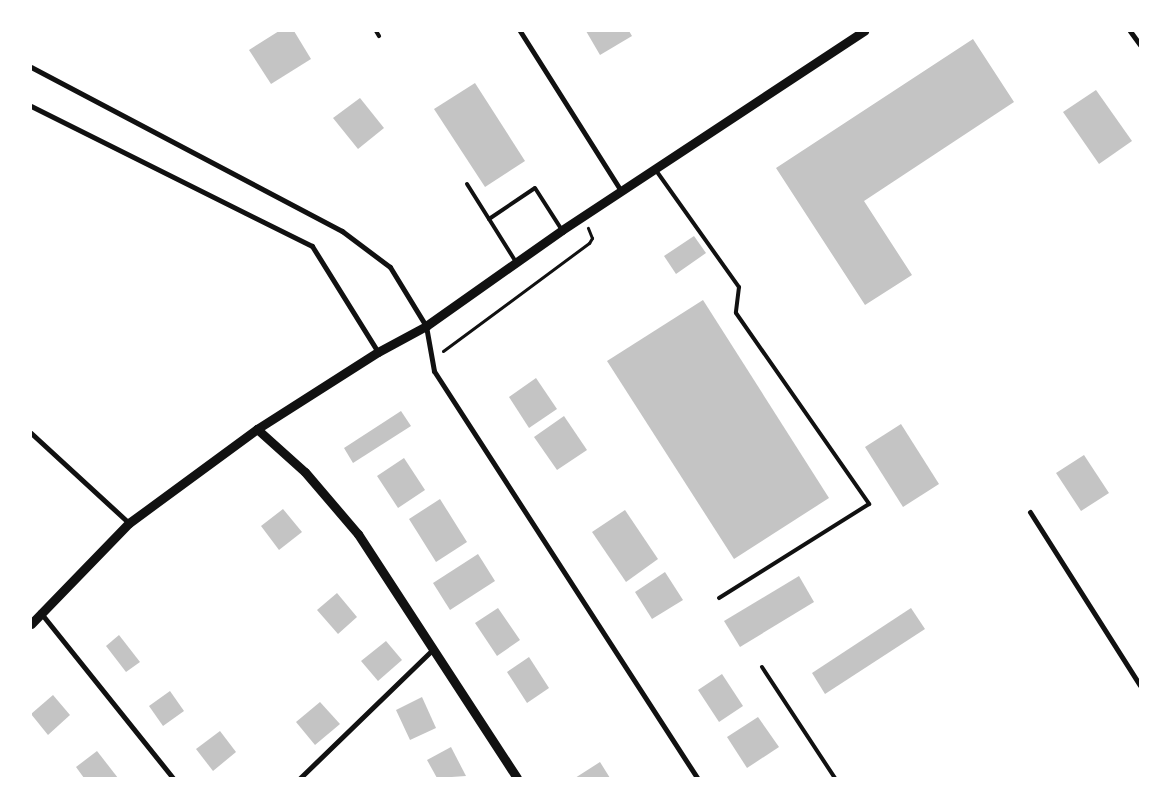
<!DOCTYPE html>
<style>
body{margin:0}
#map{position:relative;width:1171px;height:809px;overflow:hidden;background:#fff;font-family:"Roboto Serif",serif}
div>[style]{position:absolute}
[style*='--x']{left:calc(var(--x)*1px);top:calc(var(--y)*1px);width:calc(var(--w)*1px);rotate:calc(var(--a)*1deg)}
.building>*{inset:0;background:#c4c4c4}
.path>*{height:3px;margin:-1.5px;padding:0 1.5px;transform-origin:1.5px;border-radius:1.5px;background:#111}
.service>*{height:4px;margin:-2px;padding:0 2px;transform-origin:2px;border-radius:2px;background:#111}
.minor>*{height:5px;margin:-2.5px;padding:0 2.5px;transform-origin:2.5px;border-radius:2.5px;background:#111}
.tertiary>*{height:9px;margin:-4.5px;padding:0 4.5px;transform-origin:4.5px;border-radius:4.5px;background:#111}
span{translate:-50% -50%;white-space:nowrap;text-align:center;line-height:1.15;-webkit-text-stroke:4px #fff;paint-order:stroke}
.frame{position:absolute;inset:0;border:32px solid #fff;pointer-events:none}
</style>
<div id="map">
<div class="building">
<div style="clip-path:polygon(279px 31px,294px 31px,311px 59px,271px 84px,249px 50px)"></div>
<div style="clip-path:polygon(586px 31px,629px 31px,632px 36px,600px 55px)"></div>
<div style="clip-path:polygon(973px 39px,1014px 102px,864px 201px,912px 275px,865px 305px,776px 168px)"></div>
<div style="clip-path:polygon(475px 83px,525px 161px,485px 187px,434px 109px)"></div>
<div style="clip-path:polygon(1096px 90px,1132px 141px,1099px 164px,1063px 112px)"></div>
<div style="clip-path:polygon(360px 98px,384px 128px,358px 149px,333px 118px)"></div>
<div style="clip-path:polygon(694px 236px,706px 253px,676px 274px,664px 256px)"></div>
<div style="clip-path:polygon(703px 300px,829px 498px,734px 559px,607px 361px)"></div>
<div style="clip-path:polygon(536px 378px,557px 409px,529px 428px,509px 397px)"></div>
<div style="clip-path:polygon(401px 411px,411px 426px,353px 463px,344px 448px)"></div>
<div style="clip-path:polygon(564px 416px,587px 450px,557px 470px,534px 437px)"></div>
<div style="clip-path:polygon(901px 424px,939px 484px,903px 507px,865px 447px)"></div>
<div style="clip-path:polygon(1084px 455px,1109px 493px,1081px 511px,1056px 473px)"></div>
<div style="clip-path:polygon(404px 458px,425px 490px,398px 508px,377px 476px)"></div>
<div style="clip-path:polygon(440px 499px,467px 542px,436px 562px,409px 519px)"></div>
<div style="clip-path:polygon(283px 509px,302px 532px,279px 550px,261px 526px)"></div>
<div style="clip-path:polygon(625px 510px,658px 559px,626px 582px,592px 532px)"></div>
<div style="clip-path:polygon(478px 554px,495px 581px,450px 610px,433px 583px)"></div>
<div style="clip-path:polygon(665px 572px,683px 600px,652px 619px,635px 592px)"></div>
<div style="clip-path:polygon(799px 576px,814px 602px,740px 647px,724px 621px)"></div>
<div style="clip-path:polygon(337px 593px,357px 617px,338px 634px,317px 610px)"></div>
<div style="clip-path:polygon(498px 608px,520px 640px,497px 656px,475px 623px)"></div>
<div style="clip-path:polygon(911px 608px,925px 629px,825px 694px,812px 673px)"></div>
<div style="clip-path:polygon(119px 635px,140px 662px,126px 672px,106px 646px)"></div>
<div style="clip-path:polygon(386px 641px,402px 660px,378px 681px,361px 661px)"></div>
<div style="clip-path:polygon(529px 657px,549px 688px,527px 703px,507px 672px)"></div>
<div style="clip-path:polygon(722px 674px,743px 706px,719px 722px,698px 690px)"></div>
<div style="clip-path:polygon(170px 691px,184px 711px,163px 726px,149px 706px)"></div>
<div style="clip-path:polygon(53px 695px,70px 715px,48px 735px,31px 714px)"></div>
<div style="clip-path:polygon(422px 697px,436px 728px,410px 740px,396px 710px)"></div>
<div style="clip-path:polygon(320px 702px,340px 724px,315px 745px,296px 722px)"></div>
<div style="clip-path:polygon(758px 717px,779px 747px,747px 768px,727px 737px)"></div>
<div style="clip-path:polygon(220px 731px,236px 752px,213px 771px,196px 749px)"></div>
<div style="clip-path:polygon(451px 747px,466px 776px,437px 778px,427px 760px)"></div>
<div style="clip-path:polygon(97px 751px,118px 778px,84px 778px,76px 767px)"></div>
<div style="clip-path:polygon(600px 762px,610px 778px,575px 778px)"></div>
</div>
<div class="path">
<div style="--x:443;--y:351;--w:182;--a:-36.5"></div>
<div style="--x:589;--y:243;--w:6;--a:-59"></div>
<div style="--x:592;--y:238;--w:11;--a:-112"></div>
</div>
<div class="service">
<div style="--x:376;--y:31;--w:6;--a:59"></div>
<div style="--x:655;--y:169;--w:145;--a:54.6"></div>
<div style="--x:739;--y:287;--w:26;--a:97"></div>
<div style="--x:736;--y:313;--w:233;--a:55.1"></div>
<div style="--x:869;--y:504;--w:177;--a:147.9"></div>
<div style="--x:467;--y:184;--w:41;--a:57.8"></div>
<div style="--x:489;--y:219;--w:55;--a:-34"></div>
<div style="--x:535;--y:188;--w:50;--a:57.3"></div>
<div style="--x:489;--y:219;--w:51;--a:57.9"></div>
<div style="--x:762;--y:667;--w:133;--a:56.7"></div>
</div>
<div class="minor">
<div style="--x:520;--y:31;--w:189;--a:57.7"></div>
<div style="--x:1130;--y:31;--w:17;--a:54"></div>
<div style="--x:31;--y:67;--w:352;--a:27.8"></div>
<div style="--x:342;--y:231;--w:60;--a:36.9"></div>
<div style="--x:390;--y:267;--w:69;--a:58.6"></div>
<div style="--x:426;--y:326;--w:46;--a:79.9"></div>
<div style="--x:434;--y:371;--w:485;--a:57.1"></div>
<div style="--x:31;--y:106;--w:314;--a:26.5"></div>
<div style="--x:312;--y:246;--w:125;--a:58.1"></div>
<div style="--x:31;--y:433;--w:133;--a:42.6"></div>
<div style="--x:1030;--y:512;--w:205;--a:57.6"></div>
<div style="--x:40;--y:612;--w:213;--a:51.3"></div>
<div style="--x:300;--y:778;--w:184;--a:-44.1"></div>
</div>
<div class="tertiary">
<div style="--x:257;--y:429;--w:64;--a:41.9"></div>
<div style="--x:305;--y:472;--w:82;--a:49.5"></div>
<div style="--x:358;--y:534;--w:291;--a:56.9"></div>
<div style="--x:31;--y:624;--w:141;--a:-45.9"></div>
<div style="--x:129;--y:523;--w:159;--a:-36.3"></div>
<div style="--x:257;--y:429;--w:143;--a:-32.5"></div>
<div style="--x:378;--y:352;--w:55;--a:-28.4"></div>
<div style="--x:426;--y:326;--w:166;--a:-35.2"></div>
<div style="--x:562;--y:230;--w:362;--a:-33.4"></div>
</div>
<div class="frame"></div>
</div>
